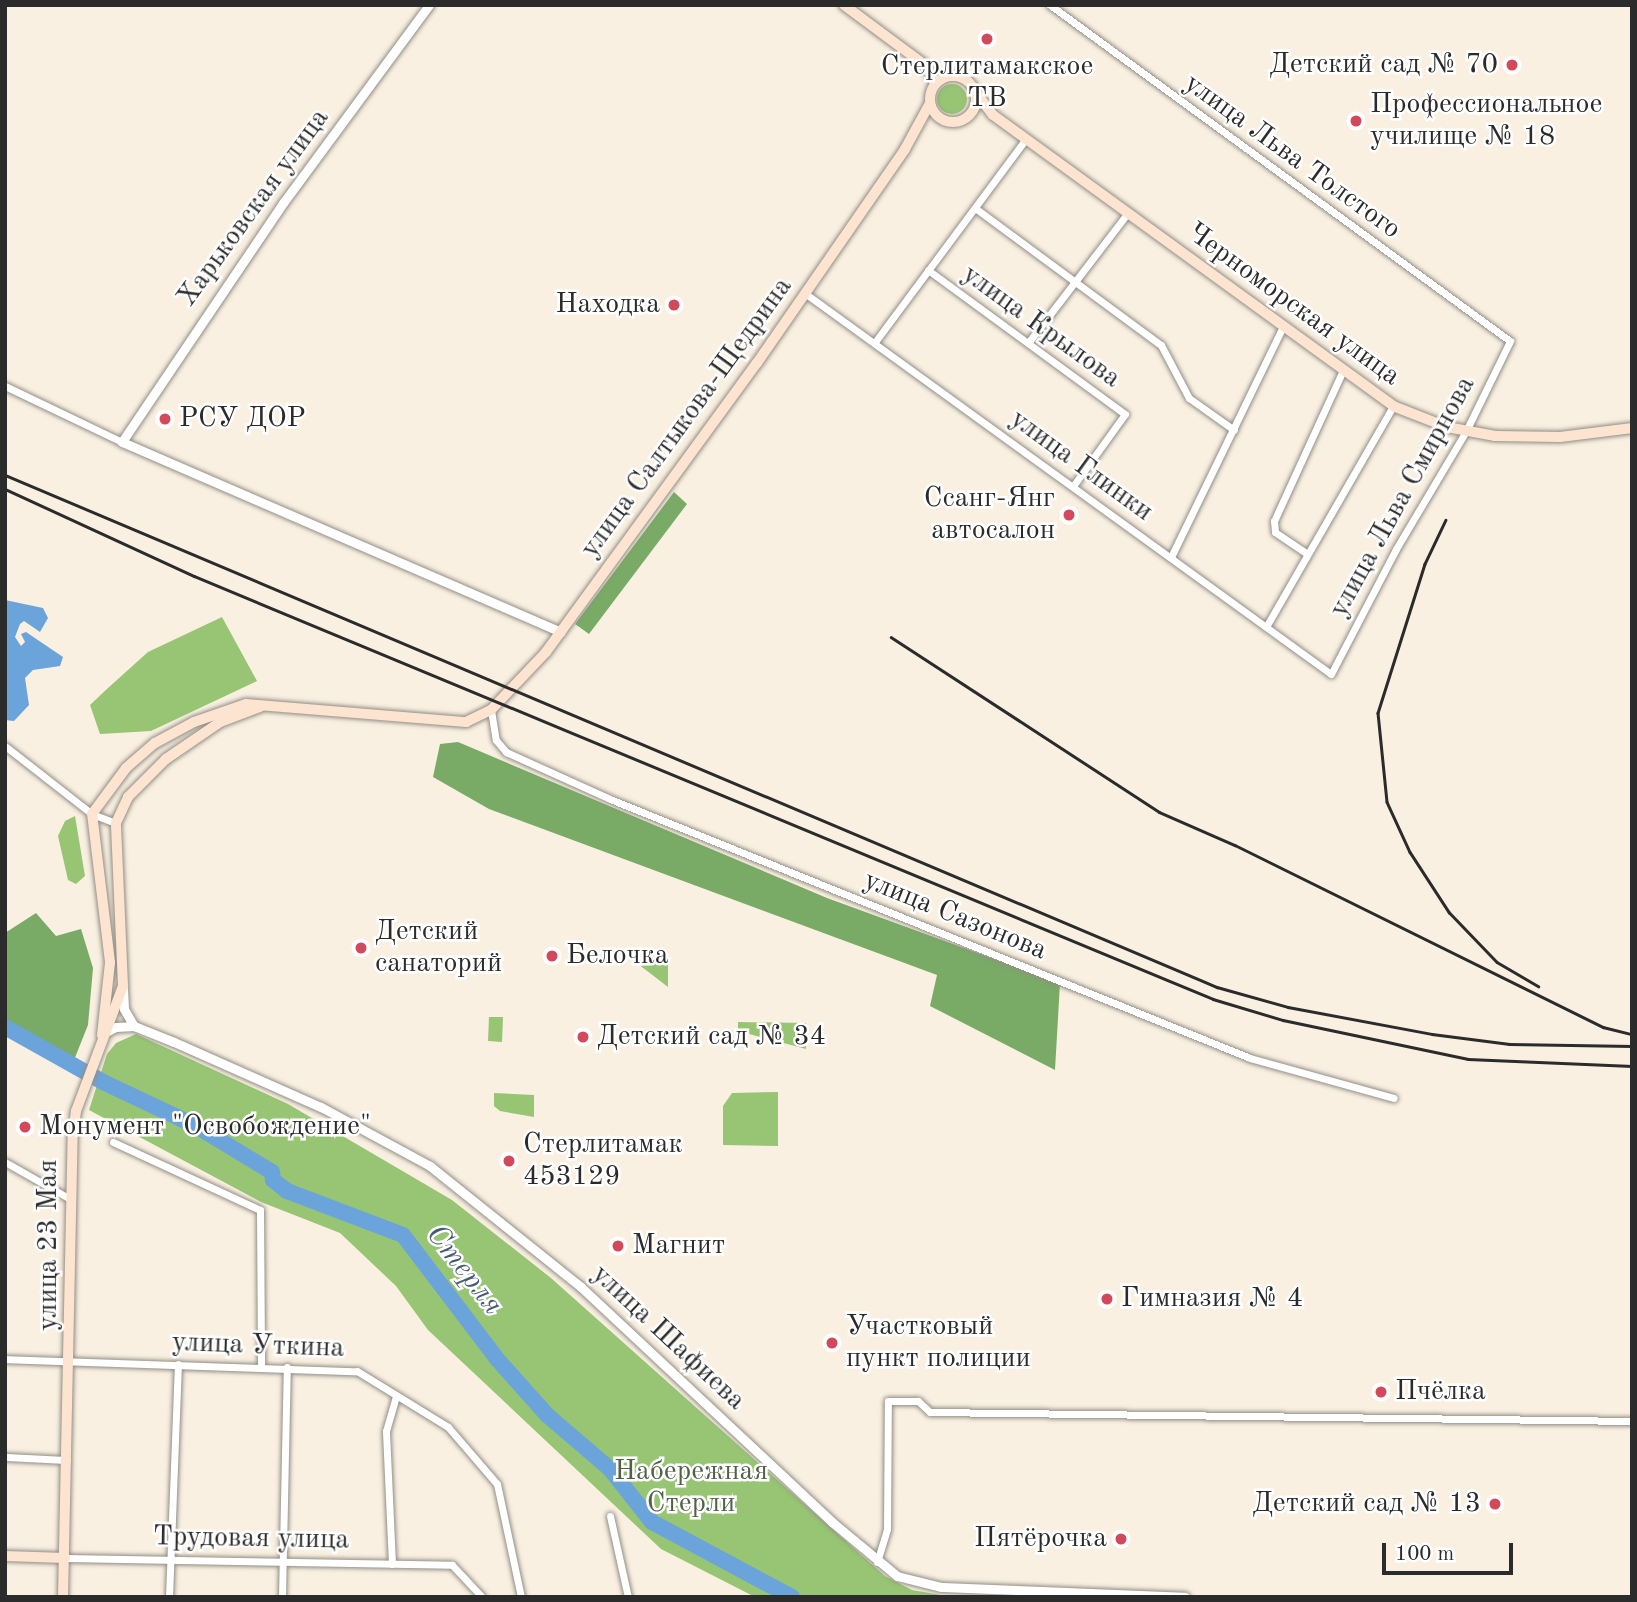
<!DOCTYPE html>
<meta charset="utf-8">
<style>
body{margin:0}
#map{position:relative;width:1637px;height:1602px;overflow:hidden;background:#f9f0e1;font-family:"Old Standard TT",serif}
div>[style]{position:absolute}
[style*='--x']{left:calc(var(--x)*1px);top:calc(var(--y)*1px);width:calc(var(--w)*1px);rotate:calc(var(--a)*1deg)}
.green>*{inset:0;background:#97c574}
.round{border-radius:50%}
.forest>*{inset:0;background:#79aa66}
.water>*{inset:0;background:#6ba4da}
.river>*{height:16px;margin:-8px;padding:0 8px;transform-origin:8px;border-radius:8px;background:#6ba4da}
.roads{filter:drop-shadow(0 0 2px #928e86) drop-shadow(0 0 2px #928e86)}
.minor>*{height:7px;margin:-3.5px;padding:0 3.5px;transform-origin:3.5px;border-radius:3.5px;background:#fff}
.tertiary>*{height:9px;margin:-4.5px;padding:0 4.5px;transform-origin:4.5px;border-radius:4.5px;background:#fff}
.secondary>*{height:10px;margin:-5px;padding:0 5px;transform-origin:5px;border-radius:5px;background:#fde4d1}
.secondary>.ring{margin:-5px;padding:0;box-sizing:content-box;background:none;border:10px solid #fde4d1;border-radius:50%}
.rail>*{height:2.5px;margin:-1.25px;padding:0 1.25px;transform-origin:1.25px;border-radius:1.25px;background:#2b2b2b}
.dots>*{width:19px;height:19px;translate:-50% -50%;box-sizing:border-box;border:4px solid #fff;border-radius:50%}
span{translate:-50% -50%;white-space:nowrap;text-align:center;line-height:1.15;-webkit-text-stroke:5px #fff;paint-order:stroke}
.poi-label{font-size:28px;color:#2b2b2b}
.right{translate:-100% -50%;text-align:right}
.left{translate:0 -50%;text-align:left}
.street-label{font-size:28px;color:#2b2b2b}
.park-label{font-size:28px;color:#516145}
.water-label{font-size:30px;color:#455b71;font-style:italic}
.frame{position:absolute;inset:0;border:7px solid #2b2b2b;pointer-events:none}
.scale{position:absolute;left:1382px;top:1543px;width:131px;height:32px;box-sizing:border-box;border:4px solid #2b2b2b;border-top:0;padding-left:9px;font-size:21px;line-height:24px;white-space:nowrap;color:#2b2b2b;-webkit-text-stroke:5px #fff;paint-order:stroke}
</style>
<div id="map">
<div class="green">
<div class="round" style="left:937px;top:84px;width:30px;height:30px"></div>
<div style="clip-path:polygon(222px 617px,257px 681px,151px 731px,100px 734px,90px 705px,108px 688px,148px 652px)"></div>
<div style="clip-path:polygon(75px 816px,85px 876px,76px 884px,68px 880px,58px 836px,65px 821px)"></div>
<div style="clip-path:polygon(638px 964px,668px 964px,668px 987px)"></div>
<div style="clip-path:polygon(489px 1017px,503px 1017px,502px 1042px,488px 1041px)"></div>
<div style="clip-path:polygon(738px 1022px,806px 1023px,806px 1049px,738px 1031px)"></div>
<div style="clip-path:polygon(136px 1034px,288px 1104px,452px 1200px,551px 1278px,885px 1576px,912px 1590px,953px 1597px,755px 1597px,661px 1549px,428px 1330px,396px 1286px,340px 1233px,261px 1202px,89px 1110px,107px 1054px,116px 1043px)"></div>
<div style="clip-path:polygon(778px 1092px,778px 1146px,723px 1145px,723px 1106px,732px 1093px)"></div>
<div style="clip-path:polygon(494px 1093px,534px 1095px,534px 1117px,500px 1111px,494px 1106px)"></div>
</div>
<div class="forest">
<div style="clip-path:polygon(674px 492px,687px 504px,589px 634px,575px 624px)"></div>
<div style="clip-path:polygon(458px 742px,827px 898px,1060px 983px,1055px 1070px,930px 1006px,937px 975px,489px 809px,433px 777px,440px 744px)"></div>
<div style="clip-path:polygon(36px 913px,56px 936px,81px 929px,93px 968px,88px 1025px,74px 1060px,5px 1021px,5px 933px)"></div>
</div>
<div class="water">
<div style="clip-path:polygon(5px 600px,43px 608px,48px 618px,40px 632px,24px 621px,20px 624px,15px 637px,21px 646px,25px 642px,21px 634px,26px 632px,63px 657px,60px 666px,33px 670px,25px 678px,29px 705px,14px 721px,5px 720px)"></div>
</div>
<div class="river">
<div style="--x:5;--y:1027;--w:112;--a:29.3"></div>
<div style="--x:103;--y:1082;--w:103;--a:25.3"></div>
<div style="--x:196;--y:1126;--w:89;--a:31.2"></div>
<div style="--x:272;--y:1172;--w:8;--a:83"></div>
<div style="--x:273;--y:1180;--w:18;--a:38"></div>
<div style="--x:287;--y:1191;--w:124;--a:20.8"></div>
<div style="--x:403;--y:1235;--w:156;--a:52.8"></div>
<div style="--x:497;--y:1359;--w:75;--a:48.2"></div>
<div style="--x:547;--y:1415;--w:83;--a:40.6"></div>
<div style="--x:610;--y:1469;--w:68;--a:51.6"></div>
<div style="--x:652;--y:1522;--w:159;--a:28.2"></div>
</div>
<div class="roads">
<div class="minor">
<div style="--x:975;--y:208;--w:231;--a:36.4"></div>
<div style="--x:1161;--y:345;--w:60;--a:62.2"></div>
<div style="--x:1189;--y:398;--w:55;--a:35.4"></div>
<div style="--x:928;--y:270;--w:244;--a:36.2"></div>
<div style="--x:1125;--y:414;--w:89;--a:125.8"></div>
<div style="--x:806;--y:294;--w:648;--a:35.9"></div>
<div style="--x:1331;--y:674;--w:141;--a:-62.5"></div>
<div style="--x:1396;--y:549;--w:137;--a:-59.3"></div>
<div style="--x:1466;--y:431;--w:100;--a:-63.9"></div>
<div style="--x:1510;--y:341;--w:570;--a:-143.85"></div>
<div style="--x:875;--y:342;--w:253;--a:-53.4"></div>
<div style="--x:1028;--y:343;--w:163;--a:-52.5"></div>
<div style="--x:5;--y:386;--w:130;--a:25.6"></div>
<div style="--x:1306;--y:553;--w:37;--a:-146"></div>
<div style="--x:1275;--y:532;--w:11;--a:-95"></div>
<div style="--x:1274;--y:521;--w:166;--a:-65.4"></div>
<div style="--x:1171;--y:557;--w:257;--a:-64.1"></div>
<div style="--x:1266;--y:627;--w:255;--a:-60.1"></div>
<div style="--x:491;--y:710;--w:30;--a:81"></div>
<div style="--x:496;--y:740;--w:16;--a:50"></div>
<div style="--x:506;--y:752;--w:114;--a:24.3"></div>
<div style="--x:610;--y:799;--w:690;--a:22.03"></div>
<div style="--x:1250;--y:1058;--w:149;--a:15.5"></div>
<div style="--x:5;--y:746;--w:110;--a:38"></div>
<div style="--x:92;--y:814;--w:26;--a:21"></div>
<div style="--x:113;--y:1142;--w:162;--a:24.8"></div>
<div style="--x:260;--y:1210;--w:155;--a:89.6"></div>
<div style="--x:5;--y:1162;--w:77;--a:29.6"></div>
<div style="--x:5;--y:1359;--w:352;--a:2"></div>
<div style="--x:357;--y:1371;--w:107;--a:31.6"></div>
<div style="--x:448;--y:1427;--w:75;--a:49.3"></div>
<div style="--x:497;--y:1484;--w:116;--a:78"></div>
<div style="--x:5;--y:1457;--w:62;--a:2.8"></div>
<div style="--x:610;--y:1516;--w:83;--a:77.5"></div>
<div style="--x:65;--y:1558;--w:387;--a:1"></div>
<div style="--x:452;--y:1565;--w:44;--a:46.8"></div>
<div style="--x:877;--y:1562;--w:34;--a:-73"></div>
<div style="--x:887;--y:1529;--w:128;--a:-89.6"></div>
<div style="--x:888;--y:1401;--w:30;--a:0"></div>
<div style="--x:918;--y:1401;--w:16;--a:43"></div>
<div style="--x:930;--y:1412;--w:702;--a:0.73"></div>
<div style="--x:392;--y:1564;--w:133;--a:-92.6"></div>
<div style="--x:386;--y:1431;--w:37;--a:-74"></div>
<div style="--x:169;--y:1597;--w:233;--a:-87.8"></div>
<div style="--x:282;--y:1597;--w:230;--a:-88.8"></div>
</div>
<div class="tertiary">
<div style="--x:429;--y:5;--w:246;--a:126.4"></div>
<div style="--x:283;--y:203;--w:288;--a:124"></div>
<div style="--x:122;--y:442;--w:478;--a:23.4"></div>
<div style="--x:123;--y:989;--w:20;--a:87"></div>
<div style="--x:124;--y:1009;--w:20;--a:60"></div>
<div style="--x:104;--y:1033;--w:13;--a:-27"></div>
<div style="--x:116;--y:1027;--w:18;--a:-3"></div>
<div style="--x:134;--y:1026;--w:43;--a:21.8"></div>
<div style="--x:174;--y:1042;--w:161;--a:23.9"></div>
<div style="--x:321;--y:1107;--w:124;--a:28.4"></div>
<div style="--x:430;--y:1166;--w:193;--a:38.7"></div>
<div style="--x:581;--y:1287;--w:344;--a:43.1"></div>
<div style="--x:832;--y:1522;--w:85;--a:39.7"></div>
<div style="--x:897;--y:1576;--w:45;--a:14"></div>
<div style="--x:941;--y:1587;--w:244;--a:2.3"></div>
</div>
<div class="secondary">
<div style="--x:844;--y:5;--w:102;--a:36.6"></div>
<div style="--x:926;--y:66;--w:19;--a:62"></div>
<div class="ring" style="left:930px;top:76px;width:36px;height:36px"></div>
<div style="--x:974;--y:90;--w:31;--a:53"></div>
<div style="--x:993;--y:115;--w:495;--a:36"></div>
<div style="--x:1393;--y:406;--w:58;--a:21.3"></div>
<div style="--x:1447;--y:427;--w:49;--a:10.6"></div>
<div style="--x:1495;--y:436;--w:65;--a:0.9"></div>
<div style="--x:1560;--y:437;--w:73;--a:-7.1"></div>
<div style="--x:102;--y:1035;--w:73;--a:-83.7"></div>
<div style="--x:110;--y:962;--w:149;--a:-96.9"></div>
<div style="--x:92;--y:814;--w:57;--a:-53.5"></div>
<div style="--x:126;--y:768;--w:38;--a:-41"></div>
<div style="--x:155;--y:743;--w:44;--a:-28.3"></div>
<div style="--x:194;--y:722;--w:55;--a:-19.1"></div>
<div style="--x:246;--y:704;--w:221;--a:4.7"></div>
<div style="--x:466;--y:722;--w:28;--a:-26"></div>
<div style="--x:491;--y:710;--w:80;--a:-46.5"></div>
<div style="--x:546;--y:652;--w:358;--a:-53.9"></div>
<div style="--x:757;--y:363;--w:260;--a:-55.3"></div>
<div style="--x:905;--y:149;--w:50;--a:-61.4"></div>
<div style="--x:5;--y:1556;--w:60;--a:1.9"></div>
<div style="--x:63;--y:1597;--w:462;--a:-88.8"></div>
<div style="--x:73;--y:1135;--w:24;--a:-83"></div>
<div style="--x:76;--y:1111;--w:134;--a:-69.4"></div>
<div style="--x:123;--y:986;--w:163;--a:-92.5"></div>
<div style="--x:116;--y:823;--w:29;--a:-65"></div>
<div style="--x:128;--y:797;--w:54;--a:-45"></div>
<div style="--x:166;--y:759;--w:65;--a:-34.4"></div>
<div style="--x:220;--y:722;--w:43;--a:-20.6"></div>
</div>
</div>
<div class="rail">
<div style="--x:5;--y:475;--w:1316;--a:22.9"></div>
<div style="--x:1217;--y:987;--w:74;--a:15.7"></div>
<div style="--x:1288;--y:1007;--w:147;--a:10.6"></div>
<div style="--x:1432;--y:1034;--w:78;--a:7.4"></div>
<div style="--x:1509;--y:1044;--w:123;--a:0.9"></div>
<div style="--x:5;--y:489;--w:208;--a:24.7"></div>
<div style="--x:194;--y:576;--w:1103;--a:22.54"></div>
<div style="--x:1213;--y:999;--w:73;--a:16.7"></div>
<div style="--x:1283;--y:1020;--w:189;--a:11.9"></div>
<div style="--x:1468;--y:1059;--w:164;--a:2.4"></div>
<div style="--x:1446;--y:520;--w:49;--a:115.5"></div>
<div style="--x:1425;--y:564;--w:156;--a:107.5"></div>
<div style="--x:1378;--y:713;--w:89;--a:84.2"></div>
<div style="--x:1387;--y:802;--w:55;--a:65.3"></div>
<div style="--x:1410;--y:852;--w:72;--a:57"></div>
<div style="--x:1449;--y:912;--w:69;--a:46.2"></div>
<div style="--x:1497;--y:962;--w:48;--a:30.3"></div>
<div style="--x:891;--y:637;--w:320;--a:33.1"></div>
<div style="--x:1159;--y:812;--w:83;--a:23.5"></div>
<div style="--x:1235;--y:845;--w:411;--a:26.3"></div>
<div style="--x:1603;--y:1027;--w:30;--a:14"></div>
</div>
<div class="dots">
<div style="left:987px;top:39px;background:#d1495b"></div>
<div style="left:1512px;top:65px;background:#d1495b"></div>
<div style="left:1356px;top:121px;background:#d1495b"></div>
<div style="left:674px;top:305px;background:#d1495b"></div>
<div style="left:165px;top:419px;background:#d1495b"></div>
<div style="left:1069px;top:515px;background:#d1495b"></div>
<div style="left:361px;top:948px;background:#d1495b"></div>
<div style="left:552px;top:956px;background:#d1495b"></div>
<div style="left:583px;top:1037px;background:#d1495b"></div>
<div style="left:25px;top:1127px;background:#d1495b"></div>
<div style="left:509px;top:1161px;background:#d1495b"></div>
<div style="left:618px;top:1246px;background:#d1495b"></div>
<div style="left:1107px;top:1299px;background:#d1495b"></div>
<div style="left:832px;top:1343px;background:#d1495b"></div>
<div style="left:1381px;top:1392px;background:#d1495b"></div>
<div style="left:1495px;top:1504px;background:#d1495b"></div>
<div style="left:1121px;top:1539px;background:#d1495b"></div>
</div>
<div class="poi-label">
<span class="right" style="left:1498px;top:65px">Детский сад № 70</span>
<span style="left:987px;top:83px">Стерлитамакское<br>ТВ</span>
<span class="left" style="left:1370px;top:121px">Профессиональное<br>училище № 18</span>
<span class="right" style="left:660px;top:305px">Находка</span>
<span class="left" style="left:179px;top:419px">РСУ ДОР</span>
<span class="right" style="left:1055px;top:515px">Ссанг-Янг<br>автосалон</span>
<span class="left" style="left:375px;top:948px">Детский<br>санаторий</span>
<span class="left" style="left:566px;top:956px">Белочка</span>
<span class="left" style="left:597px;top:1037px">Детский сад № 34</span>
<span class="left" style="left:39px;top:1127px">Монумент "Освобождение"</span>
<span class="left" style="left:523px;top:1161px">Стерлитамак<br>453129</span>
<span class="left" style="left:632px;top:1246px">Магнит</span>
<span class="left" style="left:1121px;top:1299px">Гимназия № 4</span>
<span class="left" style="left:846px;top:1343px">Участковый<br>пункт полиции</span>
<span class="left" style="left:1395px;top:1392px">Пчёлка</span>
<span class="right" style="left:1481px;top:1504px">Детский сад № 13</span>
<span class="right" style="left:1107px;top:1539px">Пятёрочка</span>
</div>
<div class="street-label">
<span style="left:1292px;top:157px;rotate:36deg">улица Льва Толстого</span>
<span style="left:254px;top:208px;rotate:-54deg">Харьковская улица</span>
<span style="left:1293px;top:305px;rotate:36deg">Черноморская улица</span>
<span style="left:1041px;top:327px;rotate:36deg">улица Крылова</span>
<span style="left:687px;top:418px;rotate:-54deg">улица Салтыкова-Щедрина</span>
<span style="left:1081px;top:466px;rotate:36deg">улица Глинки</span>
<span style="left:1403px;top:497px;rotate:-61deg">улица Льва Смирнова</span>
<span style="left:955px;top:916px;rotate:22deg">улица Сазонова</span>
<span style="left:49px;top:1245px;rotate:-90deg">улица 23 Мая</span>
<span style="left:668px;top:1338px;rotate:43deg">улица Шафиева</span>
<span style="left:258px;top:1346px;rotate:2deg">улица Уткина</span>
<span style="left:251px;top:1539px;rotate:1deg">Трудовая улица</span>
</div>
<div class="park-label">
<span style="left:691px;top:1488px">Набережная<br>Стерли</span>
</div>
<div class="water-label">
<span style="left:464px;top:1270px;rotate:52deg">Стерля</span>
</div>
<div class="frame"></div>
<div class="scale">100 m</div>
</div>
